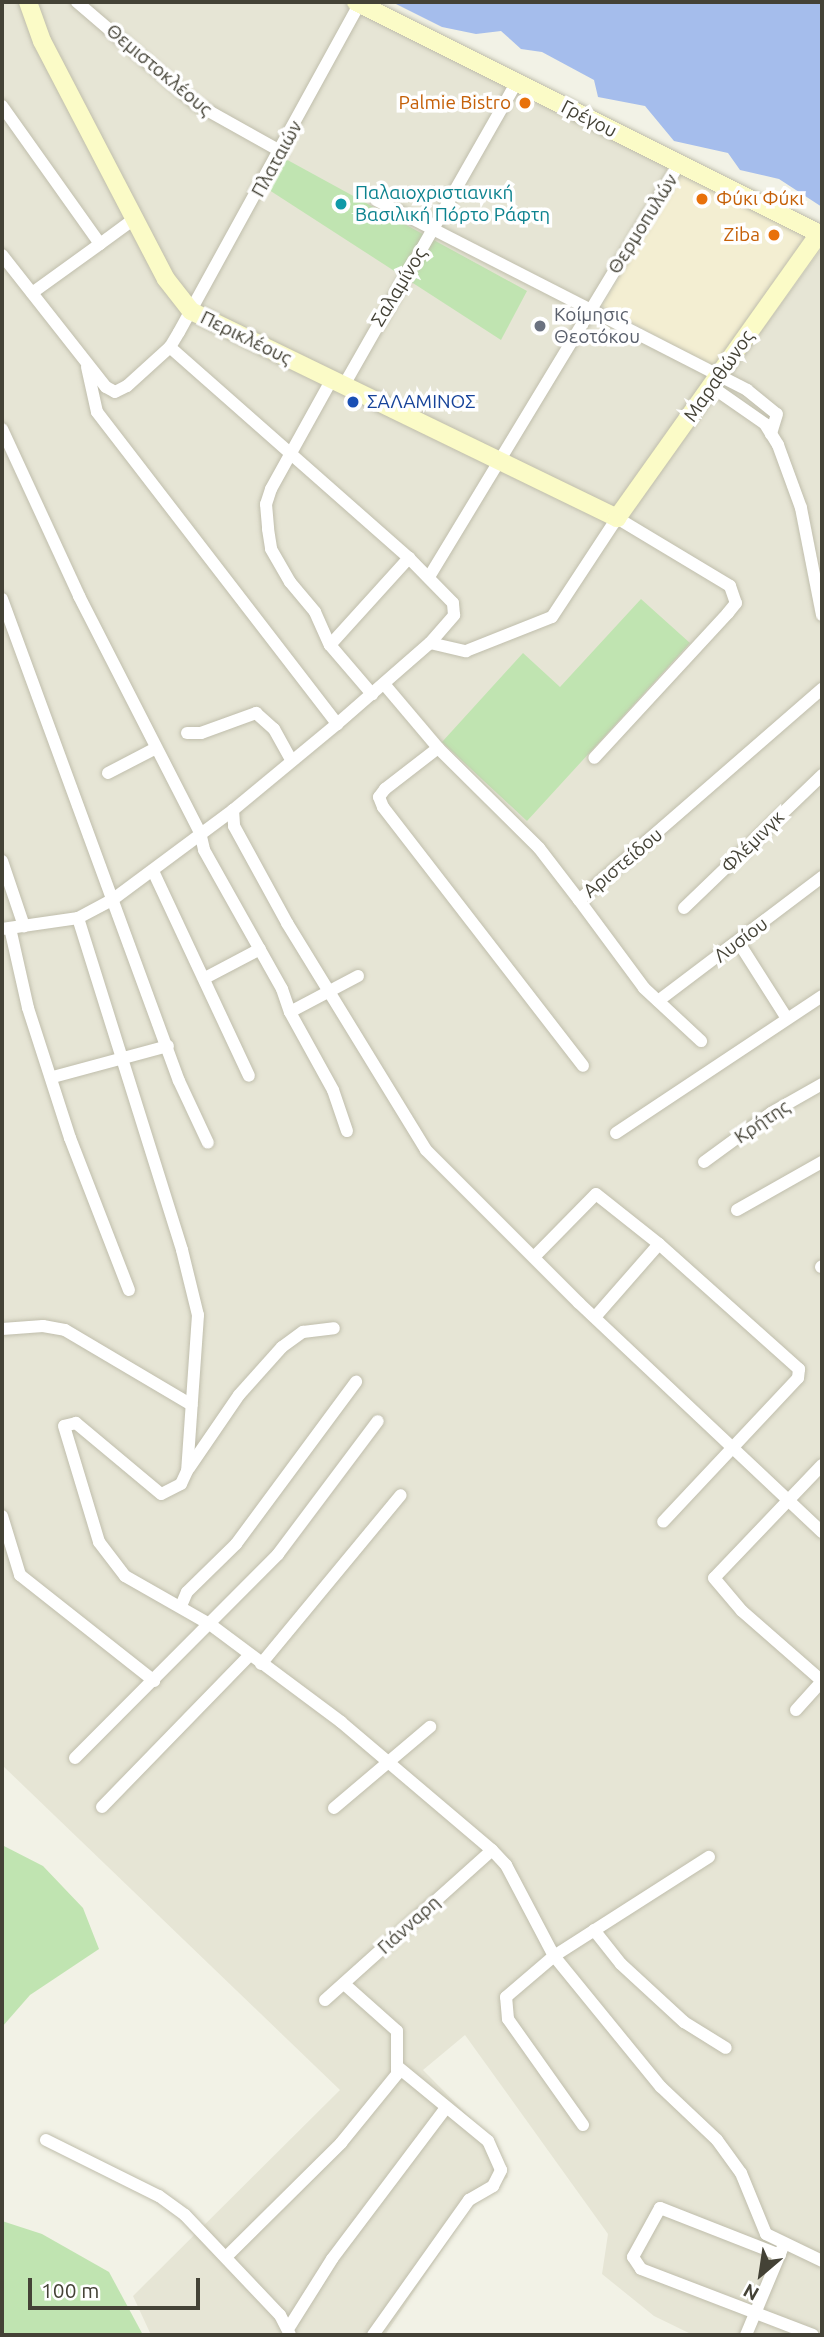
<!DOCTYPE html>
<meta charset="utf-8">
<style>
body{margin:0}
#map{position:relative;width:824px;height:2337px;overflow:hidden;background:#f2f2e6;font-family:Ubuntu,sans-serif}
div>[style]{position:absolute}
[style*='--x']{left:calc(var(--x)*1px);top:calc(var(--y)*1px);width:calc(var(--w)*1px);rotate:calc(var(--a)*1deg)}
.residential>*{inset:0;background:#e6e5d5}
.commercial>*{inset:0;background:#f3eed2}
.green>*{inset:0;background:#c0e4b1}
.water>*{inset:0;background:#a5bdec}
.roads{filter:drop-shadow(0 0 2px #c0beac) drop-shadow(0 0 2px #c0beac)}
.street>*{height:12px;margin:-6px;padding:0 6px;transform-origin:6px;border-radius:6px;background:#fff}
.secondary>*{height:18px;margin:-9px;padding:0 9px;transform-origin:9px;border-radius:9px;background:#fbfbc7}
.dots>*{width:19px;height:19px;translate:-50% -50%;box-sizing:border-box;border:4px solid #fff;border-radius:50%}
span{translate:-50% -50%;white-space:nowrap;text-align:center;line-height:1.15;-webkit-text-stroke:7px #fff;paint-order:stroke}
.street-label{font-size:19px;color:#444236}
.food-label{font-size:19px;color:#c56008}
.right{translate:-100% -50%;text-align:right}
.left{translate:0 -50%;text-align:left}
.culture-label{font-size:19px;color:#0d838f}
.worship-label{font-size:19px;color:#5b616d}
.transit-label{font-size:19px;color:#164399}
.frame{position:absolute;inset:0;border:4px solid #444236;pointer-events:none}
.north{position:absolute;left:726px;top:2239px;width:70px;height:70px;-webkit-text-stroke:5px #fff;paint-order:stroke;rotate:209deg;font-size:19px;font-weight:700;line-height:28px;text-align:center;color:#444236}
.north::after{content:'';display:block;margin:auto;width:24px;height:32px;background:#444236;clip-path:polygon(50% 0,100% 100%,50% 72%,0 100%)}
.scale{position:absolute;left:28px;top:2278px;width:172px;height:32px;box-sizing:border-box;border:4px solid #444236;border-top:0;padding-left:9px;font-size:21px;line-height:24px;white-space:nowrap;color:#444236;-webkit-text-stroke:5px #fff;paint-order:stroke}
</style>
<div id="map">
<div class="residential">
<div style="clip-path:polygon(2px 2px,349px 2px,670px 167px,585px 310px,729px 375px,822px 248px,822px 2335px,693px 2335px,654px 2316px,602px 2274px,608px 2234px,465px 2035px,423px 2070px,498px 2146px,508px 2177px,469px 2210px,385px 2335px,151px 2335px,133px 2296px,340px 2090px,2px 1765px)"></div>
</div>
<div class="commercial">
<div style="clip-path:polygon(680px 173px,812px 237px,716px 369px,602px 306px)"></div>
</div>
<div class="green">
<div style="clip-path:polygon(282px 157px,527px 291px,501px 340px,266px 188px)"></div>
<div style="clip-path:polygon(641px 599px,690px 643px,527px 821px,442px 742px,523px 653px,560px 687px)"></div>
<div style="clip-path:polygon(2px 1845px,43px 1866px,83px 1908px,99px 1949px,30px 1995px,2px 2027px)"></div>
<div style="clip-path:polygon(2px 2221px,42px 2234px,109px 2272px,143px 2335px,2px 2335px)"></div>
</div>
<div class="water">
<div style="clip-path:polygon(392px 2px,822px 2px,822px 207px,779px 179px,740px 170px,728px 153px,674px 141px,645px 106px,598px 97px,594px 80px,542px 52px,521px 49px,501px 31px,476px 34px,442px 27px)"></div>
</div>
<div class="roads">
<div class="street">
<div style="--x:77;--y:2;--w:157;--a:40.6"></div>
<div style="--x:196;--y:104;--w:98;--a:29.2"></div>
<div style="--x:2;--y:106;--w:169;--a:54.6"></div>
<div style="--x:100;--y:244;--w:42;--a:-36.3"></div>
<div style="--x:376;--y:200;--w:417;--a:27.1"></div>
<div style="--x:747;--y:390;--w:38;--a:39"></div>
<div style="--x:777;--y:414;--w:21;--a:107"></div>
<div style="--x:2;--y:255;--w:168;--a:51.8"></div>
<div style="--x:106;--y:387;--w:10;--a:29"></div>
<div style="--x:115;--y:392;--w:13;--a:-27"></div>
<div style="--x:127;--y:386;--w:58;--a:-42.2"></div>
<div style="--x:170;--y:347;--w:17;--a:-59"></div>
<div style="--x:179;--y:332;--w:373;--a:-61.2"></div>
<div style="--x:32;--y:293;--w:84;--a:-35.8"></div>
<div style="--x:87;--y:367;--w:46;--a:77.5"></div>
<div style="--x:97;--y:412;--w:394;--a:52.4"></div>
<div style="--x:332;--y:379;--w:126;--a:119"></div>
<div style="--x:271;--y:489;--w:16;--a:108"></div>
<div style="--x:266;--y:504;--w:25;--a:85"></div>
<div style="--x:268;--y:529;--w:20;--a:81"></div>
<div style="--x:271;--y:549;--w:38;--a:60"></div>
<div style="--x:290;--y:582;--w:39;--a:50"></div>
<div style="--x:315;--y:612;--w:36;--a:66"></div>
<div style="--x:330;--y:645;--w:65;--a:49.4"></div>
<div style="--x:344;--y:385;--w:349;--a:-60.3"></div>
<div style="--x:712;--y:387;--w:65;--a:34.9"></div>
<div style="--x:765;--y:424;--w:25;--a:58"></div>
<div style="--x:778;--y:445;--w:67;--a:69.9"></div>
<div style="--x:801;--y:508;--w:109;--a:78.9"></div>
<div style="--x:2;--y:429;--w:184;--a:65.2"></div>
<div style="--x:79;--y:596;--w:265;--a:62.9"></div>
<div style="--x:200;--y:832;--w:18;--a:77"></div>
<div style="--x:204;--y:850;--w:159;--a:60.7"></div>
<div style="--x:282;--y:989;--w:24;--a:71"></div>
<div style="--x:429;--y:577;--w:482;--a:-58.8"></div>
<div style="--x:2;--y:599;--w:513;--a:69.84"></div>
<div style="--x:179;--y:1081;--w:68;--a:64.9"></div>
<div style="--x:430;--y:643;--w:37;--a:13"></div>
<div style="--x:466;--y:651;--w:92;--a:-21.6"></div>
<div style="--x:552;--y:617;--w:118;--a:-56.7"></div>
<div style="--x:617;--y:518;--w:132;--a:31"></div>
<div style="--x:730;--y:586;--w:18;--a:71"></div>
<div style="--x:736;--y:603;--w:13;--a:129"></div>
<div style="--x:728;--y:613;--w:197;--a:132.7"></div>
<div style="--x:330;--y:645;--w:118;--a:-47.8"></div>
<div style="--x:384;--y:684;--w:84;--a:49.8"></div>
<div style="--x:438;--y:748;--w:142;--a:44.7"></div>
<div style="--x:539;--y:848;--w:66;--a:52.4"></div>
<div style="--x:579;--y:900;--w:322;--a:-41"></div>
<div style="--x:187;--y:733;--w:14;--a:0"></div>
<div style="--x:201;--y:733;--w:59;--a:-20"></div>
<div style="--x:256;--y:713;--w:24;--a:42"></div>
<div style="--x:274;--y:729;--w:35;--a:61"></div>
<div style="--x:438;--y:748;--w:67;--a:142.3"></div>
<div style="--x:385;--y:789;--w:10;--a:127"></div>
<div style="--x:379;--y:797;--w:11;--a:68"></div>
<div style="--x:383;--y:807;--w:327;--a:52.3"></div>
<div style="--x:108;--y:773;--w:54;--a:-27.5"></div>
<div style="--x:233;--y:810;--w:16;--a:86"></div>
<div style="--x:234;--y:826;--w:111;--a:61.3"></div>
<div style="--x:287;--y:923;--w:266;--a:58.5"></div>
<div style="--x:426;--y:1150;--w:216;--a:45"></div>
<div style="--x:579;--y:1303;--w:334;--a:43.3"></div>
<div style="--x:2;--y:861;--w:69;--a:71.3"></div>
<div style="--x:153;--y:871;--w:226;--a:64.9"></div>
<div style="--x:579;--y:900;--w:109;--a:53.5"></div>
<div style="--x:644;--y:988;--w:78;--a:42.9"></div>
<div style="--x:684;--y:908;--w:192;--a:-43.9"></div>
<div style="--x:78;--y:918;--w:348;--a:72.6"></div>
<div style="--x:182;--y:1250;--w:67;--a:76.2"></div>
<div style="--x:198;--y:1315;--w:156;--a:94"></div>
<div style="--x:187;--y:1471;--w:14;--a:115"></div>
<div style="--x:181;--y:1484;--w:22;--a:153"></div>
<div style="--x:161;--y:1494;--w:111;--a:-140.1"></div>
<div style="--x:76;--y:1423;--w:12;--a:166"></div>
<div style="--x:64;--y:1426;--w:121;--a:73.2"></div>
<div style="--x:99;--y:1542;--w:43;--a:52.6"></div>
<div style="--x:125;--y:1576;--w:99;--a:29.7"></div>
<div style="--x:211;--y:1625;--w:162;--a:36.7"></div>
<div style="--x:341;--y:1722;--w:198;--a:40.3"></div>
<div style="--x:492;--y:1850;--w:21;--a:47"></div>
<div style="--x:506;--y:1865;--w:103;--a:62.2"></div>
<div style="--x:554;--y:1956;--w:169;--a:50.8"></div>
<div style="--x:661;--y:2087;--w:77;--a:43.4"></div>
<div style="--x:717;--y:2140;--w:41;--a:54"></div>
<div style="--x:741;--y:2173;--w:66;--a:67.7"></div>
<div style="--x:766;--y:2234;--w:62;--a:25.7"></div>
<div style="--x:10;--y:928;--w:82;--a:77.3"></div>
<div style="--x:28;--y:1008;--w:137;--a:72.1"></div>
<div style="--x:70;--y:1138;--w:163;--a:68.8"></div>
<div style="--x:2;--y:929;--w:77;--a:-8.2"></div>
<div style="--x:78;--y:918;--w:38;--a:-28"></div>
<div style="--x:112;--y:900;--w:151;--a:-36.6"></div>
<div style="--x:233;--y:810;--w:135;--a:-39.6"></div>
<div style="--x:337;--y:724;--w:123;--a:-41.1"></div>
<div style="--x:430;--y:643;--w:37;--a:-49"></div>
<div style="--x:454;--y:615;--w:12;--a:-95"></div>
<div style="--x:453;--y:603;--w:63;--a:-134.4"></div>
<div style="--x:409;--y:558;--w:319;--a:-138.6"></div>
<div style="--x:739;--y:943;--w:88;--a:57.6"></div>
<div style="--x:205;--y:978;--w:62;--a:-27.8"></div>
<div style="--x:658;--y:1001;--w:206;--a:-37.1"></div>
<div style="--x:53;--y:1077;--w:119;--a:-15.1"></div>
<div style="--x:347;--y:1131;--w:43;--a:-108.9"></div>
<div style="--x:333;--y:1090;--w:89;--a:-118.9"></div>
<div style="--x:290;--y:1012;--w:77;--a:-27.9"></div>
<div style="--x:616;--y:1133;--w:247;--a:-33.6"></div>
<div style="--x:704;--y:1162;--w:83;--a:-36.2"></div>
<div style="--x:771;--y:1113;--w:59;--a:-29.6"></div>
<div style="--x:737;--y:1210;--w:98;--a:-29.5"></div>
<div style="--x:659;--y:1244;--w:188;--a:41.8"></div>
<div style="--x:799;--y:1369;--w:9;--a:96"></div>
<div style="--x:798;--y:1378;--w:197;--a:133.2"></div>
<div style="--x:534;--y:1257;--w:88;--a:-45.5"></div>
<div style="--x:596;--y:1194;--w:80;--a:38.4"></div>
<div style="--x:659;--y:1244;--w:97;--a:131.2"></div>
<div style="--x:821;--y:1267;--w:1;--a:-45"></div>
<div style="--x:2;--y:1329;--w:41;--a:-4.2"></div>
<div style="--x:43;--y:1326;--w:22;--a:10"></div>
<div style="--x:65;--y:1330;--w:147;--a:30.6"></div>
<div style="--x:822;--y:1465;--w:156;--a:133.7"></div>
<div style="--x:714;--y:1578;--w:43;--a:49.7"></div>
<div style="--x:742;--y:1611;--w:106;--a:41.2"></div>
<div style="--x:189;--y:1468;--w:88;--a:-55.6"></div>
<div style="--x:239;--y:1395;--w:64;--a:-48.1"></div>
<div style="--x:282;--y:1347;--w:26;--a:-36"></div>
<div style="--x:303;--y:1332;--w:31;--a:-7"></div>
<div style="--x:2;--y:1516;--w:62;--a:73"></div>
<div style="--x:20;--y:1575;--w:171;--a:38.3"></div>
<div style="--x:181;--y:1606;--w:15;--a:-67"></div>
<div style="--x:187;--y:1592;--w:69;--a:-44.4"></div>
<div style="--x:236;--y:1544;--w:202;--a:-53.5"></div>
<div style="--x:261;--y:1664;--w:219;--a:-50.4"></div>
<div style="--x:796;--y:1710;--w:36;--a:-48"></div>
<div style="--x:75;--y:1758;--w:288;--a:-45.1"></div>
<div style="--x:278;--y:1554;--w:166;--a:-53.1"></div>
<div style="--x:102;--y:1807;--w:212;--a:-45.8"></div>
<div style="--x:334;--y:1808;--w:126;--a:-40.2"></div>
<div style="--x:594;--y:1930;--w:43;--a:51.5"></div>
<div style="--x:621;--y:1964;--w:86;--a:42.6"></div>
<div style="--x:684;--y:2022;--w:49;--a:31.8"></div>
<div style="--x:325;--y:2000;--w:224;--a:-41.9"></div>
<div style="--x:583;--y:2125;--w:130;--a:-125.3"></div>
<div style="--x:508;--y:2019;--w:22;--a:-95"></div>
<div style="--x:506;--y:1997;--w:63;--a:-40.5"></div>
<div style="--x:554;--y:1956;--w:184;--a:-32.6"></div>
<div style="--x:46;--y:2140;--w:126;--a:26.4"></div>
<div style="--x:159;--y:2196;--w:32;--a:36"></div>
<div style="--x:185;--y:2215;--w:138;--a:46.5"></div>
<div style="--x:280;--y:2315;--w:22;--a:63"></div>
<div style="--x:780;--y:2255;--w:129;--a:-158.6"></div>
<div style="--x:660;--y:2208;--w:56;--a:118.9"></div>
<div style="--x:633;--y:2257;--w:14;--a:56"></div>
<div style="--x:641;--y:2269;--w:184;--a:21"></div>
<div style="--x:227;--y:2256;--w:161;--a:-44.7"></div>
<div style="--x:341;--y:2143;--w:89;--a:-50.9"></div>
<div style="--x:397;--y:2074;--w:43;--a:-90"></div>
<div style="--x:397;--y:2031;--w:71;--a:-138.4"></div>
<div style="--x:288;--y:2329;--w:83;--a:-57.8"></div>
<div style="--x:332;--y:2259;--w:188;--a:-53"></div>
<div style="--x:373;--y:2335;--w:166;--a:-54.6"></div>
<div style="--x:469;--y:2200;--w:28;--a:-30"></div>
<div style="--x:493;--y:2186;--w:18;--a:-63"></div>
<div style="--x:501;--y:2170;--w:32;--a:-114"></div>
<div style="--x:488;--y:2141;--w:115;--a:-140.6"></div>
<div style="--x:746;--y:2335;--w:93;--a:-67.3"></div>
</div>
<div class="secondary">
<div style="--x:28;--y:2;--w:41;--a:70.3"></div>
<div style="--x:42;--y:41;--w:268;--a:62.5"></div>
<div style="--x:166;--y:279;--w:41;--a:52"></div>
<div style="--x:191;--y:311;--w:474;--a:25.9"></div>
<div style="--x:617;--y:518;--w:349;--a:-54.6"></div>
<div style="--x:356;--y:2;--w:521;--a:26.57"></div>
</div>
</div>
<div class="dots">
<div style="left:525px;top:103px;background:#e8710a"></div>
<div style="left:702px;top:199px;background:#e8710a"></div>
<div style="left:341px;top:204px;background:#0f9aa8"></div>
<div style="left:774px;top:235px;background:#e8710a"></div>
<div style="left:540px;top:326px;background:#6b7280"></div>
<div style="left:353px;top:402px;background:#1a4fb4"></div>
</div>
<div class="street-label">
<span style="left:159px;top:70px;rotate:40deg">Θεμιστοκλέους</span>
<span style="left:589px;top:119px;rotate:27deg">Γρέγου</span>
<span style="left:277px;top:159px;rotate:-61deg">Πλαταιών</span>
<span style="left:643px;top:224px;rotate:-58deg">Θερμοπυλών</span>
<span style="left:399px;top:287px;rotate:-59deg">Σαλαμίνος</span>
<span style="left:246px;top:338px;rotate:26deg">Περικλέους</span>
<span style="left:719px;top:376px;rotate:-55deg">Μαραθώνος</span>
<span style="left:753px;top:842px;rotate:-45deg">Φλέμινγκ</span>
<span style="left:623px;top:863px;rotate:-40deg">Αριστείδου</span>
<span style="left:741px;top:940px;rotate:-37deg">Λυσίου</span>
<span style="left:762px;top:1122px;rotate:-34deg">Κρήτης</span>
<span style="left:409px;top:1925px;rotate:-42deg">Γιάνναρη</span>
</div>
<div class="food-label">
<span class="right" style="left:511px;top:103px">Palmie Bistro</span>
<span class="left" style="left:716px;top:199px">Φύκι Φύκι</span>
<span class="right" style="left:760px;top:235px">Ziba</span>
</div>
<div class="culture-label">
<span class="left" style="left:355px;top:204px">Παλαιοχριστιανική<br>Βασιλική Πόρτο Ράφτη</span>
</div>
<div class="worship-label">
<span class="left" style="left:554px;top:326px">Κοίμησις<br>Θεοτόκου</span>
</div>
<div class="transit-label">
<span class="left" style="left:367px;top:402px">ΣΑΛΑΜΙΝΟΣ</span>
</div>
<div class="frame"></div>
<div class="north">N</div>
<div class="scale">100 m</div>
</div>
